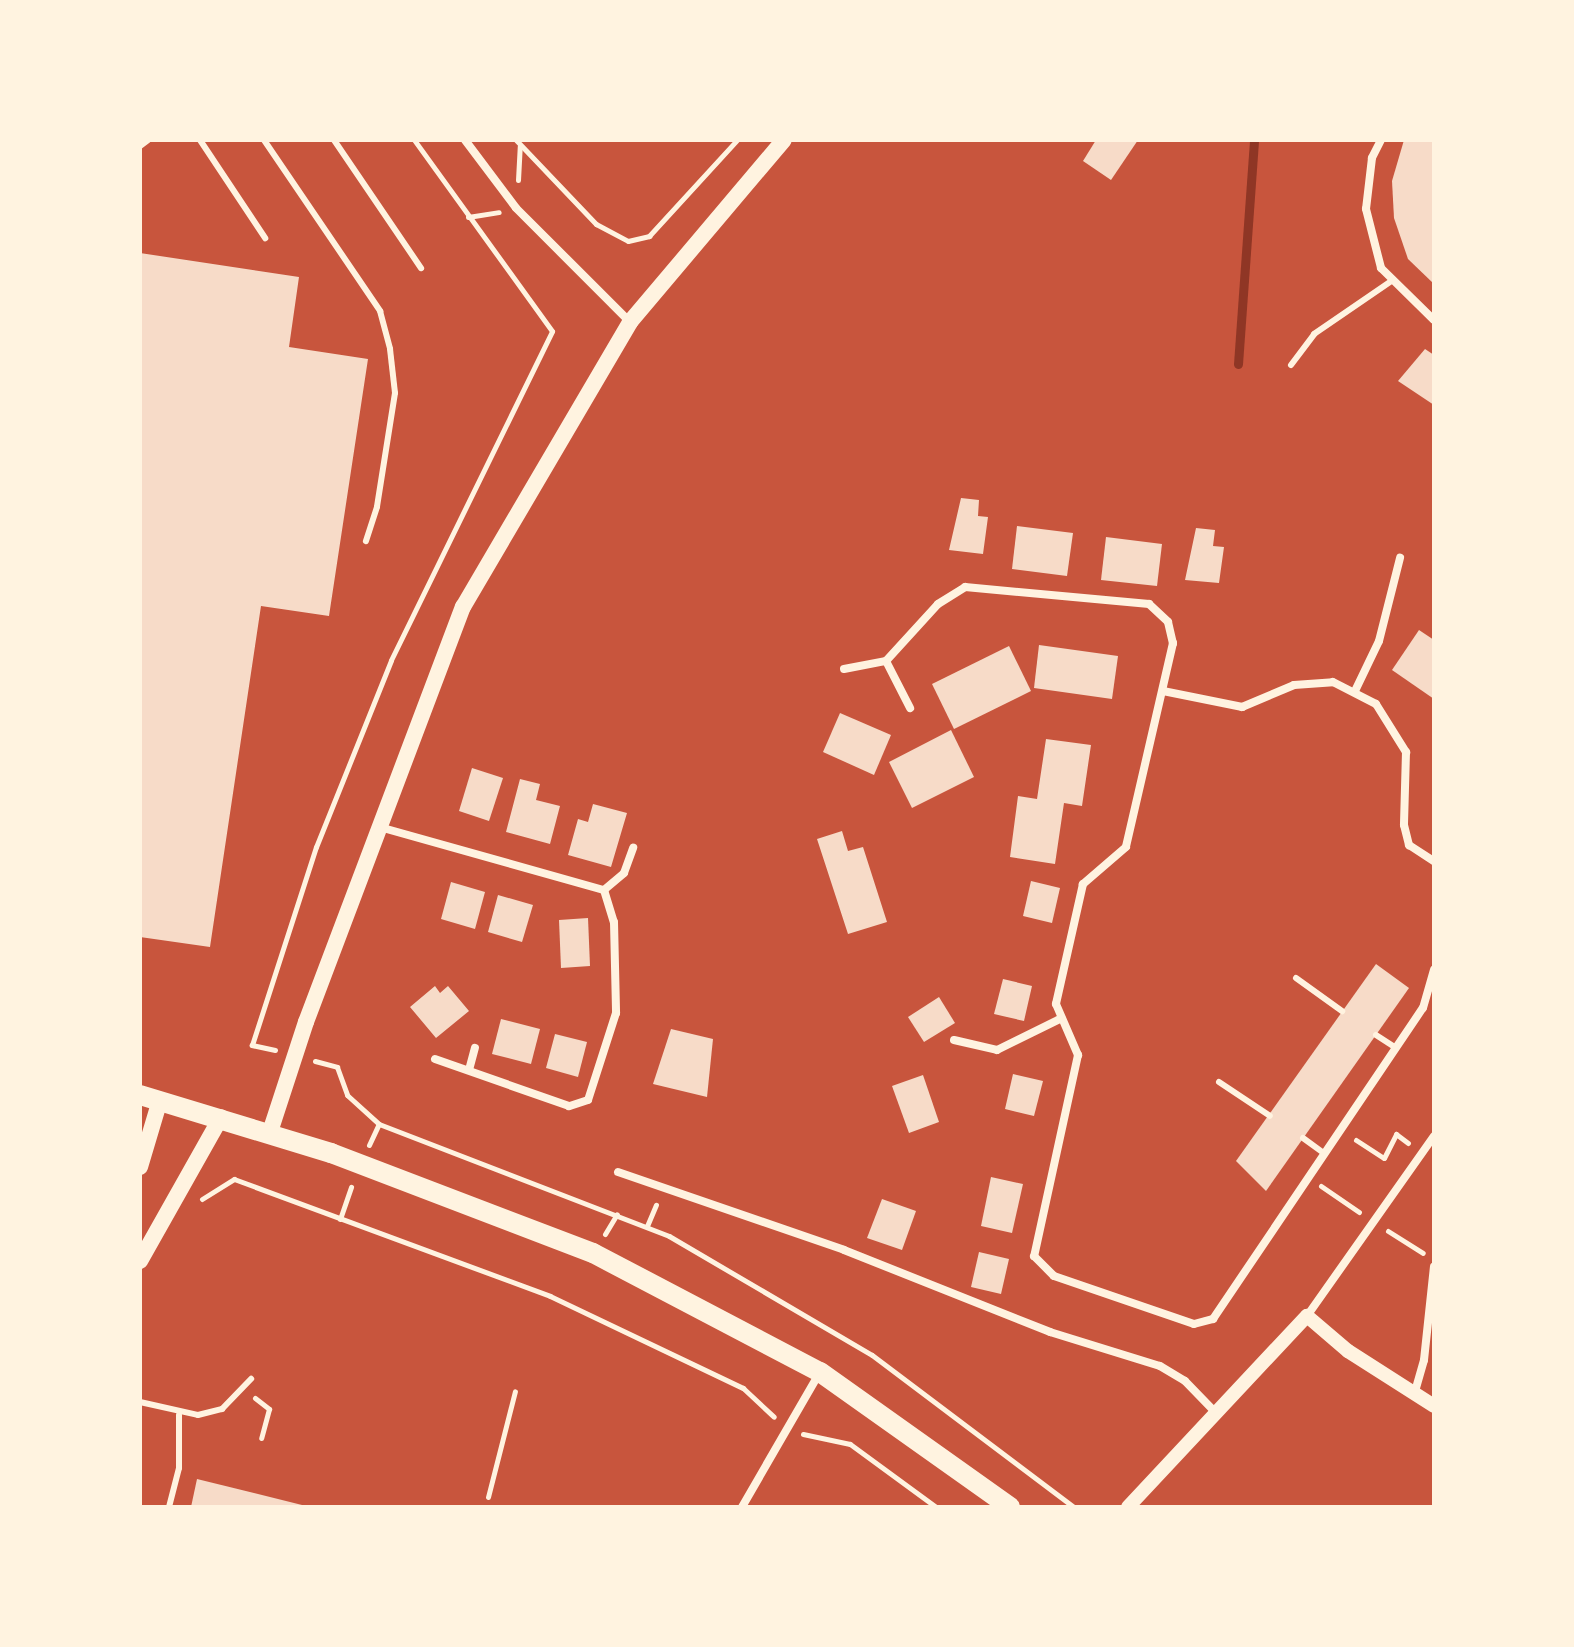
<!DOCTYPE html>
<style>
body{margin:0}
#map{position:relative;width:1574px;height:1647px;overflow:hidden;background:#c8553d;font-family:"PT Sans Narrow",sans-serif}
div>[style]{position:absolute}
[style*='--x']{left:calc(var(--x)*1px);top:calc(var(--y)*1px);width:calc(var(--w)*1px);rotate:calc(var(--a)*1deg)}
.stream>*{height:9px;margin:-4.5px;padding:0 4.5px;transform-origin:4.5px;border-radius:4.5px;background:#8f3625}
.building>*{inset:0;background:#f7dbc8}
.path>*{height:5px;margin:-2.5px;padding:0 2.5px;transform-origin:2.5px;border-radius:2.5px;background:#fff3e0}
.service>*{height:6px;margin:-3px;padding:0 3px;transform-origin:3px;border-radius:3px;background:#fff3e0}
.minor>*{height:8px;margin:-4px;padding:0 4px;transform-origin:4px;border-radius:4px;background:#fff3e0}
.tertiary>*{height:14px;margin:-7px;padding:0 7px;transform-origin:7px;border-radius:7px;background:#fff3e0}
.secondary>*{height:16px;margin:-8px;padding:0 8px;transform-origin:8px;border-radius:8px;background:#fff3e0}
.primary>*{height:20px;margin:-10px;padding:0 10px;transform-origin:10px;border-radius:10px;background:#fff3e0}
span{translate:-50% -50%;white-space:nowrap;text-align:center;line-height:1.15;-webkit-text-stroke:8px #fff3e0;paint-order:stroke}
.frame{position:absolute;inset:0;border:142px solid #fff3e0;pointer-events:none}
</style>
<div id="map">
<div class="stream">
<div style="--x:1238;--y:364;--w:225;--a:-85.9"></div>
</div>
<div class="building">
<div style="clip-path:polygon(1096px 140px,1138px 140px,1111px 180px,1083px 161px)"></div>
<div style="clip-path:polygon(1404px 140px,1434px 140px,1434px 284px,1408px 259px,1394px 218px,1392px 181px)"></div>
<div style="clip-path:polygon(140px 253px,299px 277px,289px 347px,368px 359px,329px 616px,261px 606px,210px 947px,140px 937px)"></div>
<div style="clip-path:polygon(1425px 349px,1434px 355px,1434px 405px,1398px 381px)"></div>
<div style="clip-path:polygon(961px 498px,979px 500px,978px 516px,988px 517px,983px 554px,949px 550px)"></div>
<div style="clip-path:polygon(1017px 526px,1073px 533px,1067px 576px,1012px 569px)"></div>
<div style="clip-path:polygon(1196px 528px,1215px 530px,1213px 546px,1224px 547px,1219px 583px,1185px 580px)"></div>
<div style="clip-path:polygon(1106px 537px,1162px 544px,1157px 586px,1101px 580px)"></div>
<div style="clip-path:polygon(1419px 630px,1434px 640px,1434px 699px,1392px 670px)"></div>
<div style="clip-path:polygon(1039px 645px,1118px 656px,1112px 699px,1034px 688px)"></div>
<div style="clip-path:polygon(1009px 646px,1031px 691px,954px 729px,932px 684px)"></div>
<div style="clip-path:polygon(840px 713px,891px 735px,874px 775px,823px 752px)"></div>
<div style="clip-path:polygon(951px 730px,974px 777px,912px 808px,889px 762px)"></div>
<div style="clip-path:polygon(1046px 739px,1091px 745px,1082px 806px,1064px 803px,1055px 864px,1010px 857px,1018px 796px,1037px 799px)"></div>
<div style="clip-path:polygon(472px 768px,503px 778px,489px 821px,459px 811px)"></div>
<div style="clip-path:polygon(520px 779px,540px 784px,536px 800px,560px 806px,550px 844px,506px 832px)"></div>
<div style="clip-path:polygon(593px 804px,627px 813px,611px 867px,568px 855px,578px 819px,588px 822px)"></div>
<div style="clip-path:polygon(842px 831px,848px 851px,863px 847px,887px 922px,848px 934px,817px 839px)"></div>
<div style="clip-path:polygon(1031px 881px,1060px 888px,1052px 923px,1023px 916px)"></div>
<div style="clip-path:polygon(451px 882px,485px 892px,475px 929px,441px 919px)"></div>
<div style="clip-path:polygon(498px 895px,533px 905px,522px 942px,488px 932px)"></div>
<div style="clip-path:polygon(588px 918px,590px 966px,561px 968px,559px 920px)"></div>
<div style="clip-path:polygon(1376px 964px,1409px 988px,1266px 1191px,1236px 1161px)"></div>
<div style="clip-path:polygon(1003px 979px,1032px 986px,1024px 1021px,994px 1014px)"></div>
<div style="clip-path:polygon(435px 986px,440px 993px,448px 986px,469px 1011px,436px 1038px,410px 1007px)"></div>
<div style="clip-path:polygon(939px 997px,955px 1023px,924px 1042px,908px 1017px)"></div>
<div style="clip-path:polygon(501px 1019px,540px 1029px,531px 1064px,492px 1054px)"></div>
<div style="clip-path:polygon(671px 1029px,713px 1039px,707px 1097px,653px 1084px)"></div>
<div style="clip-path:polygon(555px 1034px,587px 1042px,578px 1077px,546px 1068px)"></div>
<div style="clip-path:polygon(1013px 1074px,1043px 1081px,1034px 1116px,1005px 1109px)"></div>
<div style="clip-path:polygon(923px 1075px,939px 1122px,909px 1133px,892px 1086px)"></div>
<div style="clip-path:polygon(991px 1177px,1023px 1184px,1012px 1233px,981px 1226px)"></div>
<div style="clip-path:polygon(882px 1199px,916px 1211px,902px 1250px,867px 1238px)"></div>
<div style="clip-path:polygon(979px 1252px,1009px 1259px,1001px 1294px,971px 1287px)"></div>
<div style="clip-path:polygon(197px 1479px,306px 1506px,306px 1507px,191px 1507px)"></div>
</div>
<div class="path">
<div style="--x:516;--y:140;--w:116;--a:46.4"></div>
<div style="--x:596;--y:224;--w:36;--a:28"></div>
<div style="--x:628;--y:241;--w:22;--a:-13"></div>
<div style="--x:649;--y:236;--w:130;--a:-47.5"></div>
<div style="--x:518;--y:180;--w:34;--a:-87"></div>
<div style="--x:468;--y:217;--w:31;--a:-9"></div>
<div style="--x:275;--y:1050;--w:24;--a:-168"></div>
<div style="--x:252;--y:1045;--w:208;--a:-72.1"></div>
<div style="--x:316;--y:847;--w:201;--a:-68.1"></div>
<div style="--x:391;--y:660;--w:366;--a:-63.9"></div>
<div style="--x:552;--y:331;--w:236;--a:-125.8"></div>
<div style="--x:315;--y:1061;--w:23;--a:15"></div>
<div style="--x:337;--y:1067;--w:30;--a:70"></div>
<div style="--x:347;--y:1095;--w:43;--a:42.2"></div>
<div style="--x:379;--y:1124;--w:311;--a:21.1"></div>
<div style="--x:669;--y:1236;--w:235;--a:30.4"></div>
<div style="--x:872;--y:1355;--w:253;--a:37"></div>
<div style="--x:1356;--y:1140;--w:33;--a:33"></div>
<div style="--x:1384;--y:1158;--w:27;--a:-63"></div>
<div style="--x:1396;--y:1134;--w:15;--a:37"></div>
<div style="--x:369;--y:1145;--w:23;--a:-65"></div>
<div style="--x:1321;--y:1186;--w:46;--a:34.4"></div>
<div style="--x:202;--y:1199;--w:38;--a:-32"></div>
<div style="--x:234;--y:1179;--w:337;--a:20.3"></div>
<div style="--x:550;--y:1296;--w:214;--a:25.5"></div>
<div style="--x:743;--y:1388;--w:42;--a:43.1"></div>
<div style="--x:340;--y:1219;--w:34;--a:-71"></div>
<div style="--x:647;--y:1226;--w:23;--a:-67"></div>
<div style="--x:1388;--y:1231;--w:41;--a:32.2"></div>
<div style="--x:605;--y:1234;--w:23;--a:-59"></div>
<div style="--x:255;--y:1398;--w:18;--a:38"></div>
<div style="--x:269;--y:1409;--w:30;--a:105"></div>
<div style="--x:803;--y:1434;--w:48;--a:12"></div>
<div style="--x:850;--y:1444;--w:107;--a:36.2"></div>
<div style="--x:488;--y:1497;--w:109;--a:-75.7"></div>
</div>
<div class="service">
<div style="--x:200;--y:140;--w:118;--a:56.4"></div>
<div style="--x:264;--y:140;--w:207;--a:55.8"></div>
<div style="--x:380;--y:311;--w:39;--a:75"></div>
<div style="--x:390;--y:349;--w:44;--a:83.5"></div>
<div style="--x:395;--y:393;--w:115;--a:99"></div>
<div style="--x:377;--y:507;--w:36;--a:108"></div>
<div style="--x:334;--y:140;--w:155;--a:55.8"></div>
<div style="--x:140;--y:146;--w:10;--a:-37"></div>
<div style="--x:1291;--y:365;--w:39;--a:-53"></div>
<div style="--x:1314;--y:334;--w:96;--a:-34.4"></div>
<div style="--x:1296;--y:978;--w:57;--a:35.7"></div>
<div style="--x:1376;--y:1035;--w:24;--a:33"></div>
<div style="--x:1219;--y:1082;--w:61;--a:33.7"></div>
<div style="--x:1303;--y:1138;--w:24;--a:36"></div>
<div style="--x:140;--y:1402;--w:59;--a:12.6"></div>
<div style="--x:198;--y:1415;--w:25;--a:-14"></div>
<div style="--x:222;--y:1409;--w:42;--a:-46"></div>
<div style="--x:169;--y:1507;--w:40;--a:-75.6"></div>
<div style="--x:179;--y:1468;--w:53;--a:-90"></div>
</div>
<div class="minor">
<div style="--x:465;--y:140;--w:85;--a:53.1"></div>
<div style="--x:516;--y:208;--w:161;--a:45"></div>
<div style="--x:1381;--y:140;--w:20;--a:117"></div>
<div style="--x:1372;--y:158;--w:51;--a:96.7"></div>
<div style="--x:1366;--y:209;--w:61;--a:75.7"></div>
<div style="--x:1381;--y:268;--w:74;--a:44.5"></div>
<div style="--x:886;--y:661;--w:53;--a:62.9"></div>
<div style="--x:844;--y:669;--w:43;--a:-10.8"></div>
<div style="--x:886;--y:661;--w:77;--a:-47.6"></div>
<div style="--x:938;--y:604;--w:32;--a:-32"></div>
<div style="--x:965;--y:587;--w:185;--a:5.3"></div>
<div style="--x:1149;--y:604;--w:26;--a:43"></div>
<div style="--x:1168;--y:622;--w:22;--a:77"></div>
<div style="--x:1173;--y:643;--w:209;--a:103"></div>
<div style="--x:1126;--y:847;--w:57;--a:139.3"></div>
<div style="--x:1083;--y:884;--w:123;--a:102.7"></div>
<div style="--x:1056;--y:1004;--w:56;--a:66.7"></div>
<div style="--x:1078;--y:1055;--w:206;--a:102.3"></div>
<div style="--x:1034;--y:1256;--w:28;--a:45"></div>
<div style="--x:1054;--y:1276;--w:148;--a:18.9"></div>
<div style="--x:1194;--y:1324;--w:20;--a:-15"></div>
<div style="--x:1213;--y:1319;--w:375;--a:-56"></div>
<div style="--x:1423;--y:1008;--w:40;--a:-74"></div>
<div style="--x:1163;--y:691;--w:81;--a:11.4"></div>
<div style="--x:1242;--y:707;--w:56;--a:-22.9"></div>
<div style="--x:1294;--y:685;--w:39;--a:-4"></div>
<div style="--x:1333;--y:682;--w:48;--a:27.1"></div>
<div style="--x:1376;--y:704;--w:57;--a:58"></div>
<div style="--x:1406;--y:752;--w:73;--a:91.6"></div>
<div style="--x:1404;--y:825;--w:21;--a:76"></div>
<div style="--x:1409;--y:845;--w:30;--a:33"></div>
<div style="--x:1355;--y:691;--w:55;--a:-64.4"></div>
<div style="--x:1379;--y:641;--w:86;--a:-75.8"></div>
<div style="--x:383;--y:828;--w:230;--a:15.7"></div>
<div style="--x:604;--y:890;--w:34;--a:73"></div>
<div style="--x:614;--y:922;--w:91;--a:88.7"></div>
<div style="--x:616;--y:1013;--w:91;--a:107.8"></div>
<div style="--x:588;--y:1100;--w:20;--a:162"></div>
<div style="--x:569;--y:1106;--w:142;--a:-160.7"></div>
<div style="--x:604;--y:890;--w:26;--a:-40"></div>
<div style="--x:624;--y:873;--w:27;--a:-70"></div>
<div style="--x:954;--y:1040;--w:44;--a:13.1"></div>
<div style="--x:997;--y:1050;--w:72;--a:-26.2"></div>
<div style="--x:469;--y:1070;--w:23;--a:-75"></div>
<div style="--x:618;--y:1172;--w:239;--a:19"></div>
<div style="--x:844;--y:1250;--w:222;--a:21.7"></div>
<div style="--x:1050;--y:1332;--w:115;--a:17.2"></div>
<div style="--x:1160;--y:1366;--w:29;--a:31"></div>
<div style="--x:1185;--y:1381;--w:46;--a:45.9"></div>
<div style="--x:1307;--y:1316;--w:220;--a:-54.8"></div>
<div style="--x:1414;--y:1395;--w:36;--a:-74"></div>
<div style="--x:1424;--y:1360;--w:94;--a:-83.9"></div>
<div style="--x:742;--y:1507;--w:156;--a:-60"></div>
</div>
<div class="tertiary">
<div style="--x:1128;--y:1507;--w:262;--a:-46.9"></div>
<div style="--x:1307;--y:1316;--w:54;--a:40.5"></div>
<div style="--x:1348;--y:1351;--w:102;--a:32.6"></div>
</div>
<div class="secondary">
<div style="--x:270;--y:1132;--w:116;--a:-71.9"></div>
<div style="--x:306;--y:1022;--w:444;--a:-69.3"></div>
<div style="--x:463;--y:607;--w:330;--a:-59.6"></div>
<div style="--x:630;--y:322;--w:238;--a:-49.8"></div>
<div style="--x:140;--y:1167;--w:70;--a:-73.4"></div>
<div style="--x:140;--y:1261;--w:165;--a:-60.6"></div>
</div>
<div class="primary">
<div style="--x:140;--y:1095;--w:200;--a:16.9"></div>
<div style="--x:331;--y:1153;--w:280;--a:20.9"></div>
<div style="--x:593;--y:1253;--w:256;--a:27.7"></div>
<div style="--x:820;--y:1372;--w:233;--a:35.4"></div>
</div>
<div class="frame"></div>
</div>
